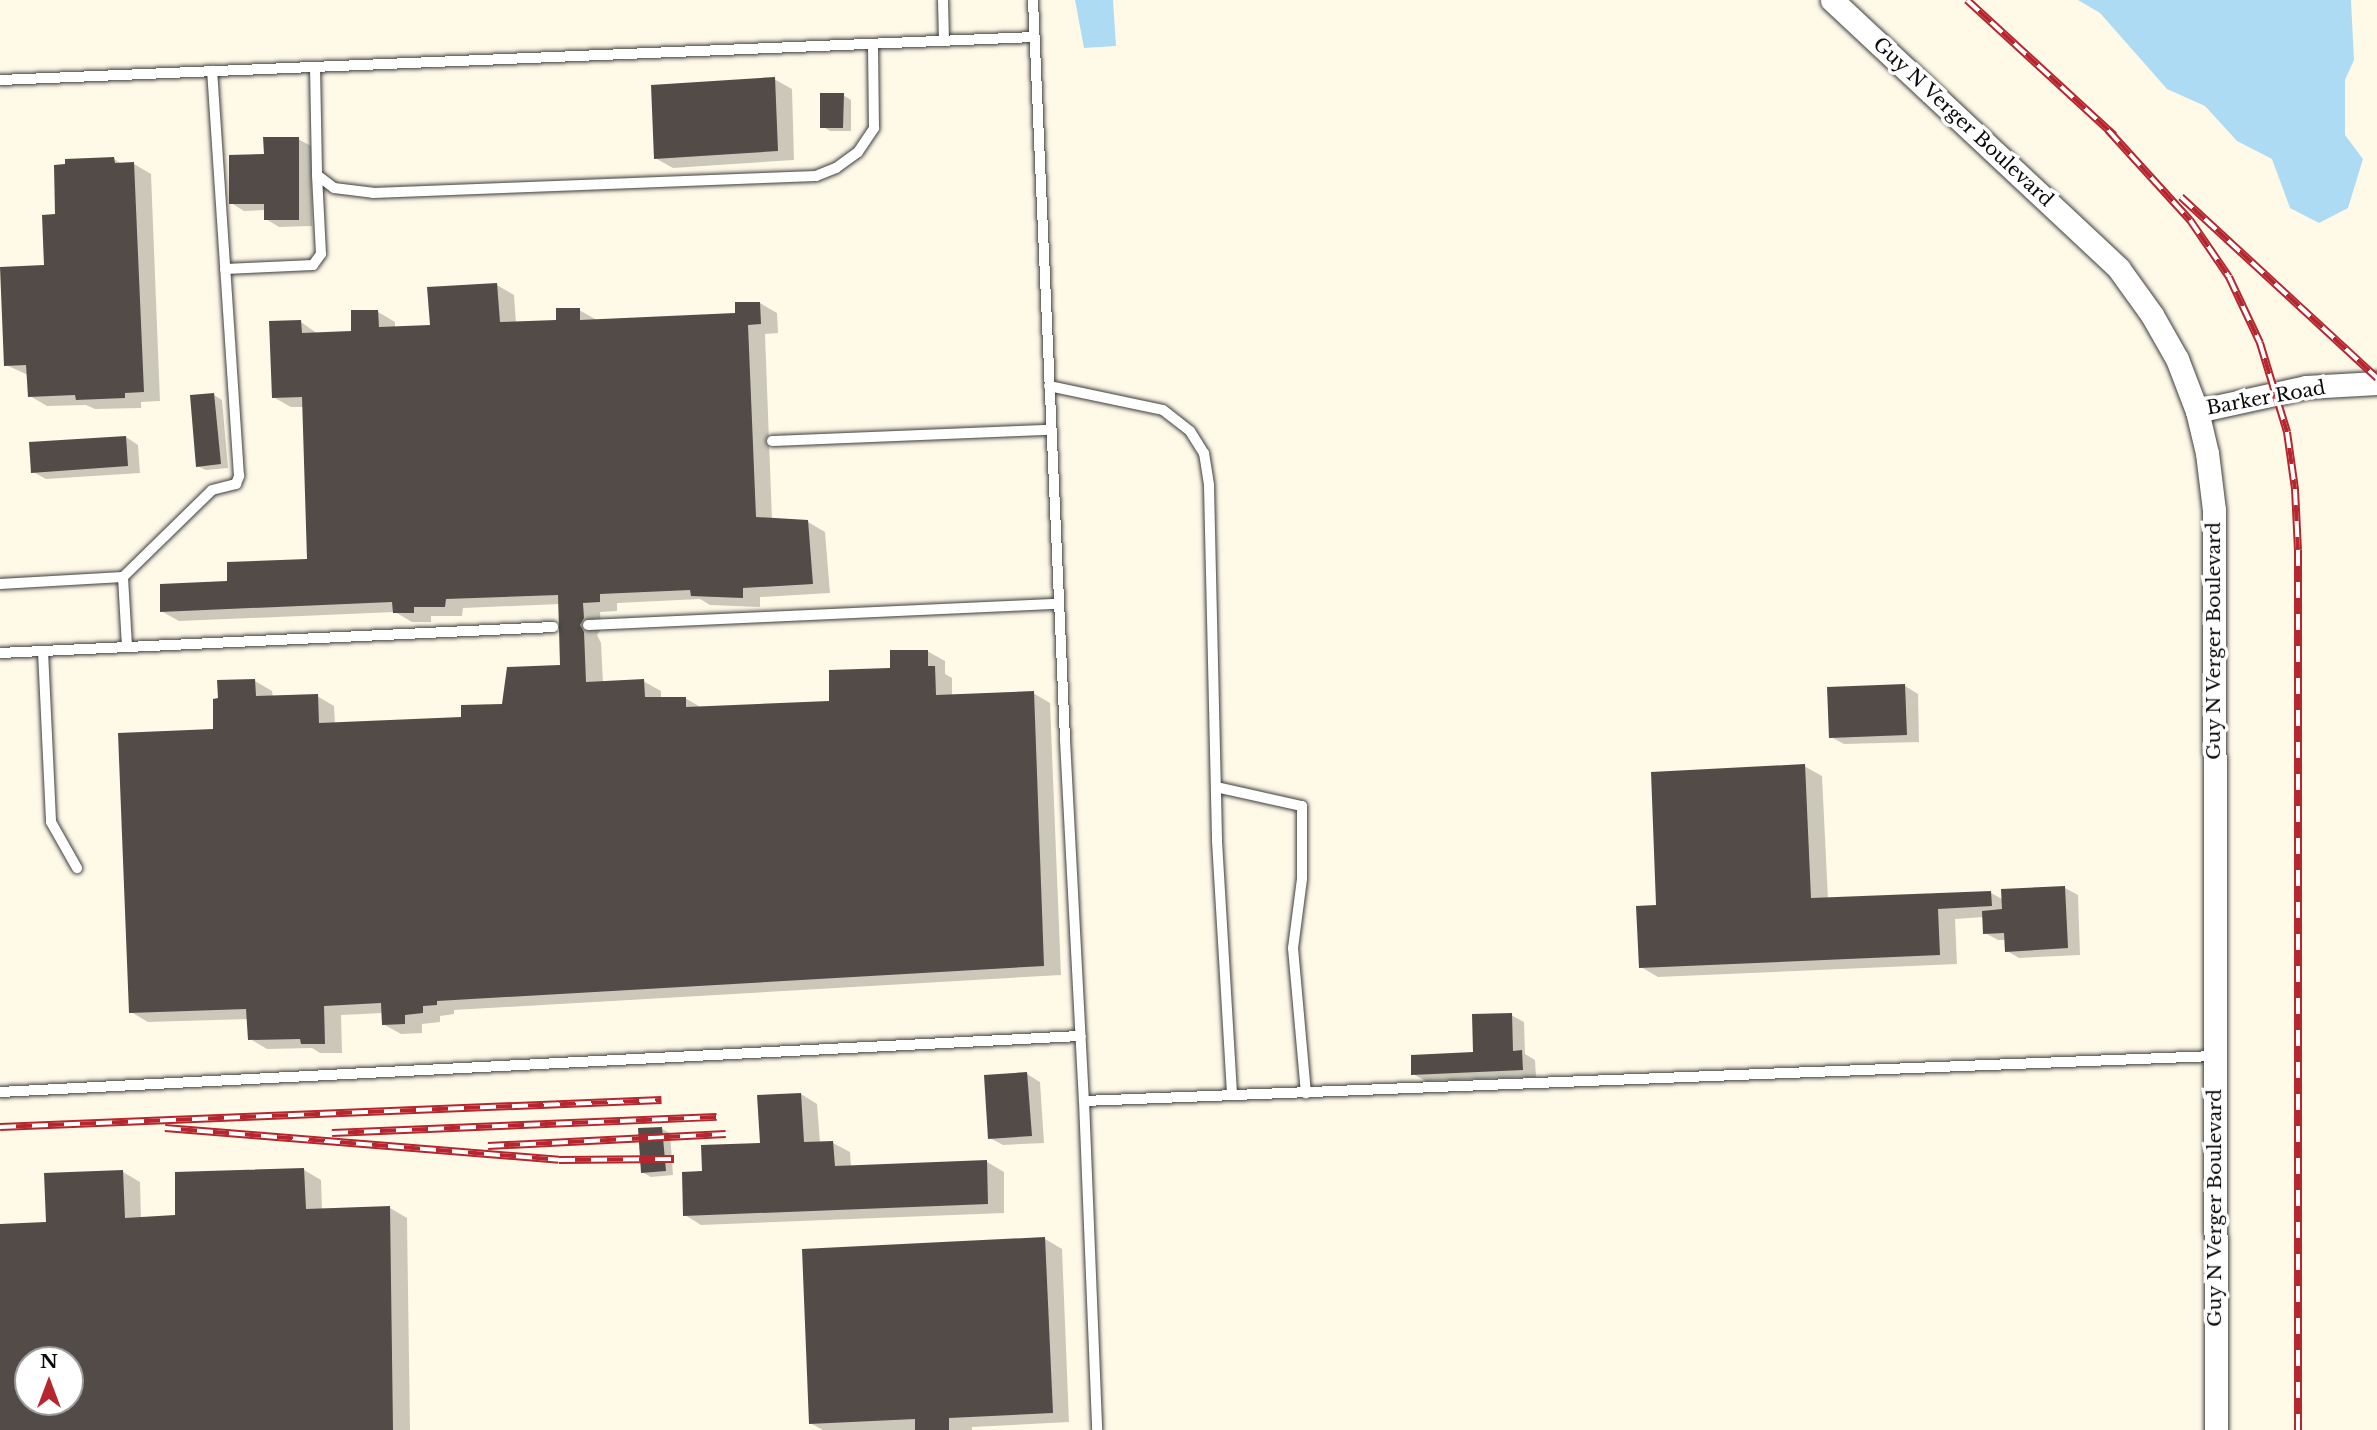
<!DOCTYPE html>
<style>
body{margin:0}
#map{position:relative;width:2377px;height:1430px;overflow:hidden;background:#fffae8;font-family:"Libre Baskerville",serif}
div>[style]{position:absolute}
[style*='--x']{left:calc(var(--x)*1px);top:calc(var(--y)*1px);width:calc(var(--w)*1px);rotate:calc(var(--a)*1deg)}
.water>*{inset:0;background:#aedbf4}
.shadow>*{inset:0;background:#0003}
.building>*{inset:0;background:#534b47}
.roads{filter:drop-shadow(0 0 2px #3d3d3d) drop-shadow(0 0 2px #3d3d3d)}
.service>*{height:10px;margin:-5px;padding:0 5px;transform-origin:5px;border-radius:5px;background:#fff}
.minor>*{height:23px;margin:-11.5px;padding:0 11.5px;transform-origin:11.5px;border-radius:11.5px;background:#fff}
.rail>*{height:8px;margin-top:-4px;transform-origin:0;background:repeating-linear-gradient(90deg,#fff 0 16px,#b6262f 0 32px);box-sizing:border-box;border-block:2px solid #b6262f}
span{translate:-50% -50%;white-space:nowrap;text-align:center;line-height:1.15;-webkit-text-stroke:7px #fff;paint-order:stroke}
.street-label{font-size:19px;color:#0a0a0a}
.north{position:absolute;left:14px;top:1346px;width:70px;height:70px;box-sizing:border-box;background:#fff;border:2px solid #9d9d9d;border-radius:50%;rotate:0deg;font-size:19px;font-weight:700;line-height:28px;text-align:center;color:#0a0a0a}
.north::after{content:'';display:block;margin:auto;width:24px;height:32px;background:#b6262f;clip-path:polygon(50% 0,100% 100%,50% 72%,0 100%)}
</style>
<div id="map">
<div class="water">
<div style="clip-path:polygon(1075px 0,1113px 0,1116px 46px,1084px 48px)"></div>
<div style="clip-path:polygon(2078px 0,2351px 0,2354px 60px,2345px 80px,2345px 135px,2363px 159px,2348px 208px,2319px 223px,2290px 208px,2272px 159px,2237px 141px,2205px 106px,2167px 89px,2100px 13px)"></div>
</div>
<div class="shadow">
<div style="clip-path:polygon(774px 79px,792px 89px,794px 160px,673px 168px,655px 158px)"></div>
<div style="clip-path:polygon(843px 95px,851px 100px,851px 131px,830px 131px,822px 126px)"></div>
<div style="clip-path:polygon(298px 139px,311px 146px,312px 226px,279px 227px,266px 219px,266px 210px,244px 211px,231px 203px,266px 156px)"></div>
<div style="clip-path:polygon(114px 159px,123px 165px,134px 164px,151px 174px,160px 401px,141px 402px,141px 408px,95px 409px,86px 405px,47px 406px,30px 396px,28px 375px,6px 365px,45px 267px,57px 216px)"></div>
<div style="clip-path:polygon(497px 285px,514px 295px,516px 323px,558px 322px,579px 310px,597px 320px,737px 315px,760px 303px,777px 313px,778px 333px,765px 334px,772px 520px,808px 522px,825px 532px,830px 593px,760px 597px,760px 607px,710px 605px,700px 599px,617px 603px,617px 611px,600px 612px,601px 629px,597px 635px,601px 643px,603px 683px,643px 681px,661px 691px,661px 698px,685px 698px,702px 708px,831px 702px,927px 651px,945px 661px,945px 674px,952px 678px,952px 696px,1033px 693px,1050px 703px,1061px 975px,454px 1010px,454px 1014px,440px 1016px,440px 1022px,422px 1024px,422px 1033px,401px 1034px,383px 1024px,383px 1013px,341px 1015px,342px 1053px,320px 1053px,312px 1048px,267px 1049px,250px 1039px,249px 1019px,148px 1022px,131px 1012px,215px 730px,255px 681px,272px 691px,273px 697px,317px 696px,334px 706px,335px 724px,462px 718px,504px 706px,561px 667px,560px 604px,463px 608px,462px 616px,431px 616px,431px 622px,412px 622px,395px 612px,179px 621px,161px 611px,229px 582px,309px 560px,304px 407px,291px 407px,273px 397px,301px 322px,318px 334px,353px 332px,378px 312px,395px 322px,395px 328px,431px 327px)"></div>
<div style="clip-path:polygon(214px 395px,222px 400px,228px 468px,206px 470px,197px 466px)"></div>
<div style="clip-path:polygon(126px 437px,138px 445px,140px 473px,46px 479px,33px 472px)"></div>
<div style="clip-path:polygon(1905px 686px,1918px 694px,1919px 742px,1844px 744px,1831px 737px)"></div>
<div style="clip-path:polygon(1804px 766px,1822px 776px,1828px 899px,1991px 893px,2004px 900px,2065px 888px,2078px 895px,2080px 955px,2019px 958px,2007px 951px,2006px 940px,1998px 940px,1985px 933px,1984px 917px,1955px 919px,1957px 964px,1658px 977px,1641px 967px,1658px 907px)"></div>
<div style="clip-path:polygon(1511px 1015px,1524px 1022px,1525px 1054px,1535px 1060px,1536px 1077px,1426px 1081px,1413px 1074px,1475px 1054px)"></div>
<div style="clip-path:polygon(1027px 1074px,1040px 1082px,1044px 1143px,1003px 1145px,990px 1138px)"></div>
<div style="clip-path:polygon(801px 1094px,817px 1104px,820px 1143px,833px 1143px,850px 1152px,851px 1167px,987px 1162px,1004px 1172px,1004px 1213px,701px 1225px,685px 1215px,704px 1172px,762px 1145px)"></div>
<div style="clip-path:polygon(662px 1129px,670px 1133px,673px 1175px,651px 1177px,642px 1172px)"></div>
<div style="clip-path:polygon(evenodd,304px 1170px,321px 1180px,322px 1210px,390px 1208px,407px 1218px,410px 1430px,0 1430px,0 1226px,48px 1224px,123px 1172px,140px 1182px,141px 1219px,177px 1217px,304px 1170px,28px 1360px,70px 1360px,70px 1402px,28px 1402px,28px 1360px)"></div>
<div style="clip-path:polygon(1045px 1239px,1062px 1249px,1069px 1422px,972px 1427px,972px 1430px,823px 1430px,810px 1423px)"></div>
</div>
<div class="building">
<div style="clip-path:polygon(775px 77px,778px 151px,654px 159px,651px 85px)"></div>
<div style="clip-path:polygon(820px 93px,844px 93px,843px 128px,820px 128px)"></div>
<div style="clip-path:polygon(263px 137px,299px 137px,299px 220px,264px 220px,264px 204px,229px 204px,229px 155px,264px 154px)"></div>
<div style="clip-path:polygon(114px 157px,115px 163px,134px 162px,144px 392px,125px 393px,125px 398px,76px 400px,75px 395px,28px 397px,26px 365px,4px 366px,0 267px,44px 265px,42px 215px,55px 214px,54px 165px,65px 164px,65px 159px)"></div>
<div style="clip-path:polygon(497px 283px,500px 322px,556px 320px,556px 308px,580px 308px,580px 320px,735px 313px,735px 302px,760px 302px,761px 324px,748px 325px,756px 517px,808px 520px,813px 584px,743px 588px,743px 598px,691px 596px,690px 590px,600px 594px,600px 602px,583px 603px,584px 618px,580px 625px,584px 632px,586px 682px,644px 679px,645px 697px,686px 697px,686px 707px,829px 701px,829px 670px,890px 668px,890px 650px,928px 650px,928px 666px,935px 666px,936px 695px,1034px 691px,1044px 966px,437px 1001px,437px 1005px,423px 1006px,423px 1013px,405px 1015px,405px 1024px,382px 1025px,381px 1003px,324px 1006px,325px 1044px,301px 1044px,300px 1039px,248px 1040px,246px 1009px,129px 1013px,118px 733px,213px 729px,213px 699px,218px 698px,217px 680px,255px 679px,256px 696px,318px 694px,319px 723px,461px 717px,461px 705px,502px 704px,507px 667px,560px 665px,558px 595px,446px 599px,445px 607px,414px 607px,414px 613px,393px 613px,392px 602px,160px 612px,160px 584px,227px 581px,227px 562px,307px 559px,302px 397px,272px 398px,269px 321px,301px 320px,302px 333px,351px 331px,351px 310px,378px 310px,379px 327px,430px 325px,427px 287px)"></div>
<div style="clip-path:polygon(214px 393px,221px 464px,196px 467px,190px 395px)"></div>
<div style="clip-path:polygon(126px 436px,128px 466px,31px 473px,29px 442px)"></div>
<div style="clip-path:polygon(1905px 684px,1907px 735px,1829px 738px,1827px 687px)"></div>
<div style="clip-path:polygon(1805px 764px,1811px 898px,1991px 891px,1992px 906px,1938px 909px,1940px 955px,1639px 968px,1636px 906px,1656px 905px,1651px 772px)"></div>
<div style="clip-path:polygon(2065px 886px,2068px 948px,2005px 952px,2004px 933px,1983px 934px,1982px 911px,2002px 909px,2001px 889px)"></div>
<div style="clip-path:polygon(1512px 1013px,1513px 1051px,1522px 1050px,1523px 1070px,1411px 1075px,1411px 1055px,1473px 1052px,1472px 1014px)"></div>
<div style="clip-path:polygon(1027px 1072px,1032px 1136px,988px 1139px,984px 1075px)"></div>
<div style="clip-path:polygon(801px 1093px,804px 1142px,833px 1141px,835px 1166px,987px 1160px,988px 1204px,683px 1216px,682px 1172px,702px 1171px,701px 1145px,760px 1143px,757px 1095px)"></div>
<div style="clip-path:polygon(662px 1127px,666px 1171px,641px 1173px,638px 1128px)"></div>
<div style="clip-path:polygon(evenodd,304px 1168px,306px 1209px,390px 1206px,393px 1430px,0 1430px,0 1224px,46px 1222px,44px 1173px,123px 1170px,125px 1218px,175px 1215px,175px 1172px,304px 1168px,28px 1360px,70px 1360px,70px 1402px,28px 1402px,28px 1360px)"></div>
<div style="clip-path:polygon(1045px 1237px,1053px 1413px,949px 1418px,949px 1430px,915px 1430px,915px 1419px,809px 1424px,802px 1249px)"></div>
</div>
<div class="roads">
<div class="service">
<div style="--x:943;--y:0;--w:41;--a:88.6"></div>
<div style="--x:1033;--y:0;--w:741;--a:87.52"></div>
<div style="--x:1065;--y:740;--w:361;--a:87"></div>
<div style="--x:1084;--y:1101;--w:1132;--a:-2.28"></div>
<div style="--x:315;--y:67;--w:108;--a:88.9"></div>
<div style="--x:317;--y:175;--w:21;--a:37"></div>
<div style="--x:334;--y:188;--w:39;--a:7"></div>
<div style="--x:373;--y:193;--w:443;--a:-2.2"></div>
<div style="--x:816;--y:176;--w:22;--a:-22"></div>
<div style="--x:836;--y:168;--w:27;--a:-36"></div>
<div style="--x:858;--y:152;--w:29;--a:-56"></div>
<div style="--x:874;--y:128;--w:84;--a:-90.7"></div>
<div style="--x:0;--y:80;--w:1035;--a:-2.38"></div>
<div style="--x:225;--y:269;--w:88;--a:-2.6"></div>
<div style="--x:313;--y:265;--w:14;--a:-54"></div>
<div style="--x:321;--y:254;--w:79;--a:-92.9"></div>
<div style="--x:1049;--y:386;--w:116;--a:11.9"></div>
<div style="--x:1163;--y:410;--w:34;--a:38"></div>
<div style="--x:1190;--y:431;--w:26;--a:58"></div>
<div style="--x:1204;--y:453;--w:33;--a:81"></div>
<div style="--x:1209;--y:486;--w:355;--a:88.7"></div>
<div style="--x:1217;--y:841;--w:254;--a:86.6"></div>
<div style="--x:772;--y:441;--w:279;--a:-2.3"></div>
<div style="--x:123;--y:577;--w:70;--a:86.7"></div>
<div style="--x:0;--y:584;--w:123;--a:-3.3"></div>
<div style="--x:123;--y:577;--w:124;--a:-44.3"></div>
<div style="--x:212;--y:490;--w:25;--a:-14"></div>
<div style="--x:236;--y:484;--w:9;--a:-69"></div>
<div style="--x:239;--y:476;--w:406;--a:-93.8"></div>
<div style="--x:588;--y:625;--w:471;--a:-2.6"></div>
<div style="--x:43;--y:651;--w:171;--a:87.3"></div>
<div style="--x:51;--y:822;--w:53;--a:60.5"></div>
<div style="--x:0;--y:653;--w:554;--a:-2.69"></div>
<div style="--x:1216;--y:787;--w:88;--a:12.5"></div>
<div style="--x:1302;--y:806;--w:73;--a:90"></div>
<div style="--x:1302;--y:879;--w:70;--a:97.4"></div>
<div style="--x:1293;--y:948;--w:146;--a:84.9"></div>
<div style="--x:0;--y:1092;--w:1082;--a:-2.97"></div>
<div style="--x:1084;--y:1101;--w:329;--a:87.7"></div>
</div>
<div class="minor">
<div style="--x:1832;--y:0;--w:393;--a:43.1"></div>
<div style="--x:2119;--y:269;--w:57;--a:54.3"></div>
<div style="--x:2152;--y:315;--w:51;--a:60.4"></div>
<div style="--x:2177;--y:359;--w:56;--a:69"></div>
<div style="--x:2197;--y:411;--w:43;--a:76.6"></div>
<div style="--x:2207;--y:453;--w:57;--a:83"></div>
<div style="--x:2214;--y:510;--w:920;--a:89.88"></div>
<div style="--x:2197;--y:411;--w:112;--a:-12.4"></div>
<div style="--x:2306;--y:387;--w:71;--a:-3.2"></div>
</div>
</div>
<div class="rail">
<div style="--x:1967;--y:0;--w:200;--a:42.6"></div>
<div style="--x:2108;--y:130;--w:122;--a:47.7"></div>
<div style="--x:2190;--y:220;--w:69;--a:55.6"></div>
<div style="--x:2229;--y:277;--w:73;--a:64.8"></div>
<div style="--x:2260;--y:343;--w:93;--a:73.1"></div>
<div style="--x:2287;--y:432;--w:58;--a:82"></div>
<div style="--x:2295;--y:489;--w:61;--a:87.2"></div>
<div style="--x:2298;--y:550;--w:880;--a:90"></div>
<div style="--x:2181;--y:197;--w:267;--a:42.7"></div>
<div style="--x:0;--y:1127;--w:662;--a:-2.34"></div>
<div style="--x:165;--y:1128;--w:395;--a:4.6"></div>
<div style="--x:559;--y:1160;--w:115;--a:-0.5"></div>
<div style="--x:332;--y:1133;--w:385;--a:-2.4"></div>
<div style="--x:488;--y:1146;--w:238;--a:-2.9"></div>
</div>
<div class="street-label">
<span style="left:1963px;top:122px;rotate:43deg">Guy N Verger Boulevard</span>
<span style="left:2266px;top:398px;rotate:-10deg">Barker Road</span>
<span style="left:2214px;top:641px;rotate:-90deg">Guy N Verger Boulevard</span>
<span style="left:2215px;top:1208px;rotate:-90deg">Guy N Verger Boulevard</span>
</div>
<div class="north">N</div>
</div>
